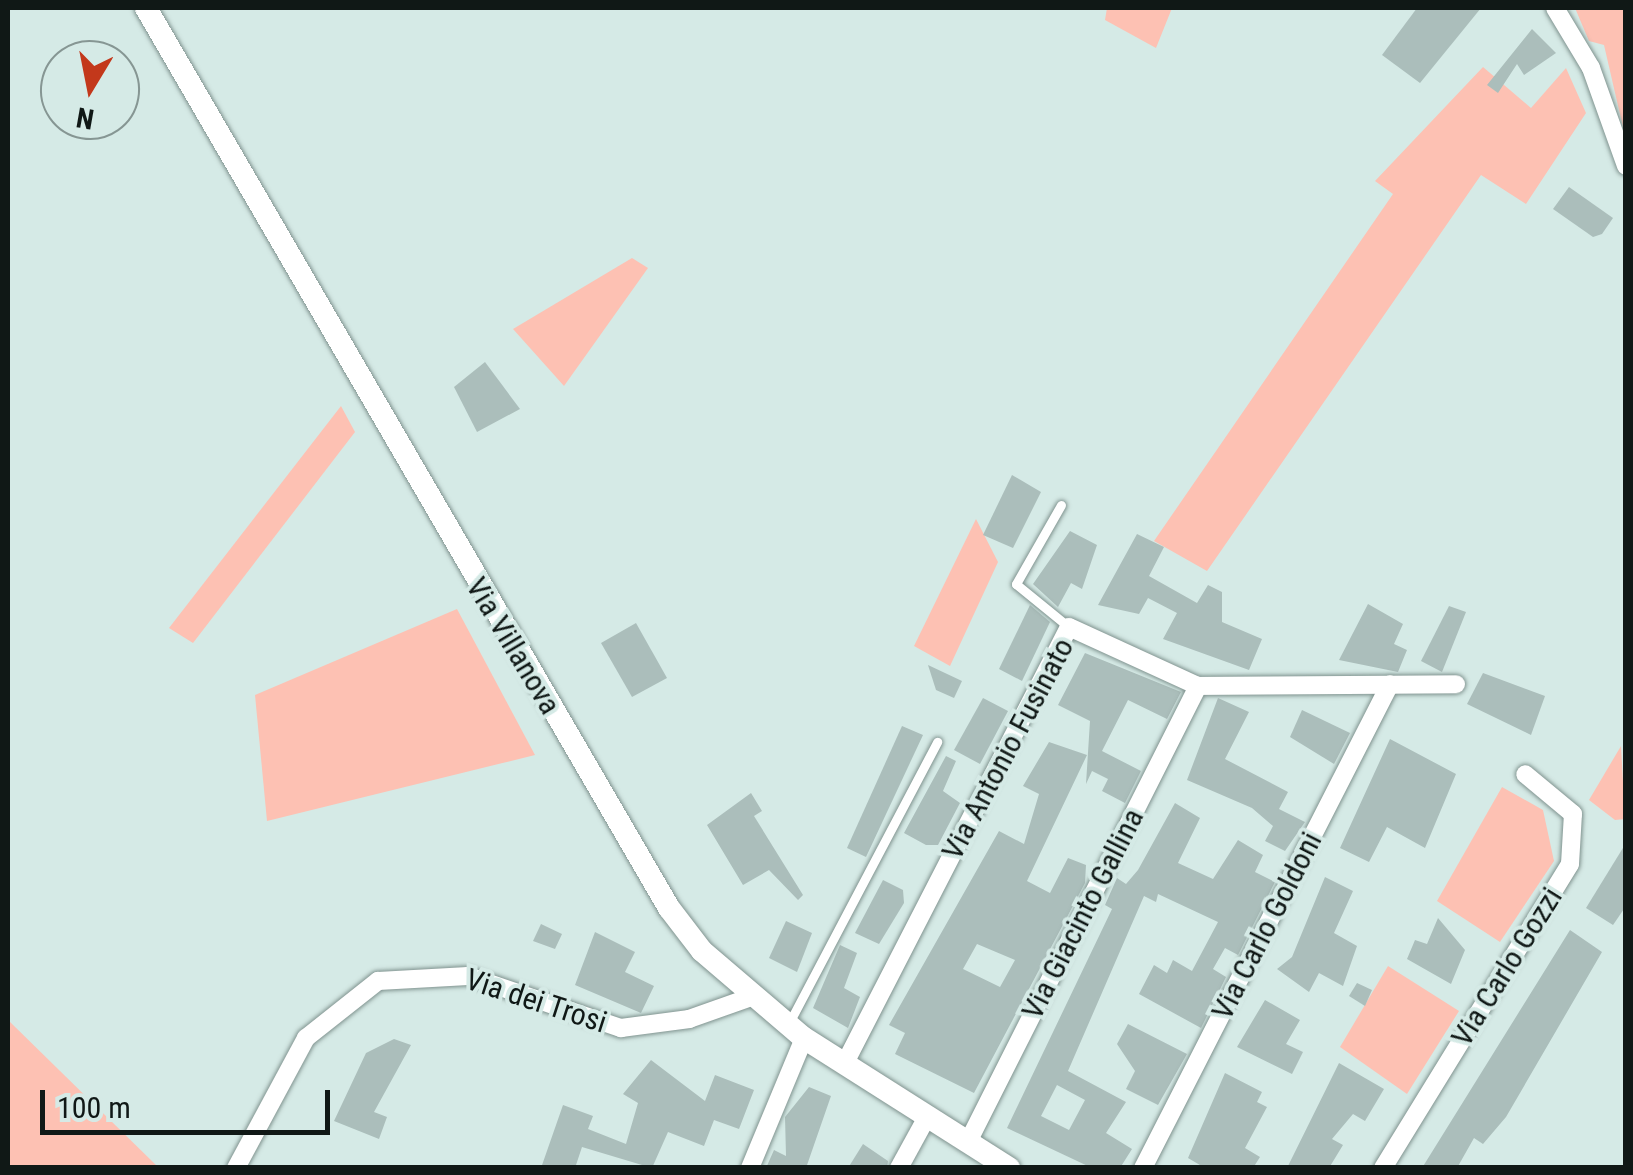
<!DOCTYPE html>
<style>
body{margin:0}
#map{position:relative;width:1633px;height:1175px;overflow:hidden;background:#d5eae6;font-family:"Roboto Condensed",sans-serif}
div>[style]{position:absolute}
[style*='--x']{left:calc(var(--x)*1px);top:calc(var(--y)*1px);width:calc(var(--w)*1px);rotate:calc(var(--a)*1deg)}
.green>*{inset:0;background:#fdc1b3}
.building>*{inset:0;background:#abbebb}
.roads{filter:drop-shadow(0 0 2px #80938f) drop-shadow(0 0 2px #80938f)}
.service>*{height:9px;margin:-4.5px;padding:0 4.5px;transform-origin:4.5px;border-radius:4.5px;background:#fff}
.minor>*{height:18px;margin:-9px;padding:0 9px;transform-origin:9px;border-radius:9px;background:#fff}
.tertiary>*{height:22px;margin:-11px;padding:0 11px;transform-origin:11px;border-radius:11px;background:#fff}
span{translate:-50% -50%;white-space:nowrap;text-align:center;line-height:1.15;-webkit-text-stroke:8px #d5eae6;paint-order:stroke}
.street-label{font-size:30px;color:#101816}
.frame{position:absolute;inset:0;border:10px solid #101816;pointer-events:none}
.north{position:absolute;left:40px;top:40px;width:100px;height:100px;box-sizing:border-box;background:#d5eae6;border:2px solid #869693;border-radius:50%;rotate:190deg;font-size:28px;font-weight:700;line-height:40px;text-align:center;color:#101816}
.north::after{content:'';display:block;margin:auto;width:35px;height:45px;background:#c3381b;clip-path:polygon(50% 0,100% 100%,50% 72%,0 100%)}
.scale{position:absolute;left:40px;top:1090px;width:290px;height:45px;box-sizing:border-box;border:5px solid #101816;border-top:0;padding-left:12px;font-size:30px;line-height:35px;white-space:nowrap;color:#101816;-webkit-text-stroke:8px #d5eae6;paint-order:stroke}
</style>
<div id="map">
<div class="green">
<div style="clip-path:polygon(1107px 8px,1172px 8px,1156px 48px,1105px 20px)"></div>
<div style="clip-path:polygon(1575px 8px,1625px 8px,1625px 136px,1604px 45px,1589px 41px)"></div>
<div style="clip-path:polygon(1483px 67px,1531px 108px,1566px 68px,1586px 113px,1526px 204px,1481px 175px,1207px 571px,1154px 541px,1393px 194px,1375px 181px)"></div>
<div style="clip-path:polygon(632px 258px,648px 268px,564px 386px,513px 329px)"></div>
<div style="clip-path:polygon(341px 406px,355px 432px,193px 643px,169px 628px)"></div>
<div style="clip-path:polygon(976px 519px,998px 562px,950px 666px,914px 646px)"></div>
<div style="clip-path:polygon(457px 609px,535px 755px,267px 821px,255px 695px)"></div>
<div style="clip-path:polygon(1621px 746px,1625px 819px,1615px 820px,1589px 800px)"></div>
<div style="clip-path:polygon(1502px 787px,1543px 810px,1554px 861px,1500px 942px,1437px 901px)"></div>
<div style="clip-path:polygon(1388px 966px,1459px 1011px,1407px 1094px,1340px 1047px)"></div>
<div style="clip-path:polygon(8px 1020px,158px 1167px,8px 1167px)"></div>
</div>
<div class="building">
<div style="clip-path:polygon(1417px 8px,1481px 8px,1420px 83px,1382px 55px)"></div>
<div style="clip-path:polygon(1532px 29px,1556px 53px,1524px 75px,1517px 64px,1498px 93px,1487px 85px)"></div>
<div style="clip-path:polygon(1569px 187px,1613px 218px,1602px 234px,1593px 237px,1553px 209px)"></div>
<div style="clip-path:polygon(485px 362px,520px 409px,477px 432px,454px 387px)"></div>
<div style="clip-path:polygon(1012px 475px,1041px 492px,1013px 548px,983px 535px)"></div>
<div style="clip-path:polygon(1070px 531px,1097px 545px,1082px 589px,1071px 583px,1058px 607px,1033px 584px)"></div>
<div style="clip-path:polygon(1137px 534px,1164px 547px,1149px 576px,1197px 603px,1208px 585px,1222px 592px,1222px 622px,1262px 639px,1249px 670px,1163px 639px,1177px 613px,1148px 598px,1139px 614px,1098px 605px)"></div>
<div style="clip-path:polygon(1368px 604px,1403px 624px,1394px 644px,1407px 650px,1398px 672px,1339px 660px)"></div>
<div style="clip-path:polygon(1030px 605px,1050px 622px,1022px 681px,999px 669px)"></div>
<div style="clip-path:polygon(1449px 606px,1466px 612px,1442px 672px,1421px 661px)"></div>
<div style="clip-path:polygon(636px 623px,667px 678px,632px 697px,601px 643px)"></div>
<div style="clip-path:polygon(1085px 653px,1181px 692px,1167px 719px,1128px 700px,1102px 751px,1141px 771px,1125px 803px,1102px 791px,1108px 779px,1092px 771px,1086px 784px,1090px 721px,1058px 705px)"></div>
<div style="clip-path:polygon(928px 665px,962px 681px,954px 698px,936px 690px)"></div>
<div style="clip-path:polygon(1483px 673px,1545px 696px,1531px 735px,1467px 704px)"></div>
<div style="clip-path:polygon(983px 698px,1008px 711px,980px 764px,954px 750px)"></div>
<div style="clip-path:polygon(1218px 698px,1249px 712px,1225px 759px,1288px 792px,1279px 809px,1305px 822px,1285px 851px,1265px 841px,1273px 826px,1252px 808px,1187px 780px)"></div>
<div style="clip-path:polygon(1302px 710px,1350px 733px,1334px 764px,1290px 737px)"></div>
<div style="clip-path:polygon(902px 726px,923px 735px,866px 857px,847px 848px)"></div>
<div style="clip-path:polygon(1390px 739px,1456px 774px,1425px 848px,1387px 827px,1369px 862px,1340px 848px)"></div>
<div style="clip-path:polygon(evenodd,1049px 742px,1087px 755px,1027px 881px,1050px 893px,1068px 858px,1086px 865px,1085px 883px,974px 1093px,895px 1054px,905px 1033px,889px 1025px,999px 831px,1024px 844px,1039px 794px,1023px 786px,1049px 742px,977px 944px,1015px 960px,1000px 987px,963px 969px,977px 944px)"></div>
<div style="clip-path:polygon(946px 756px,956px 761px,943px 791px,960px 803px,938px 845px,926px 845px,904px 833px)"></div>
<div style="clip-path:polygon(751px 793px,762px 811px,754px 816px,803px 895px,798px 900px,769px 870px,743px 885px,707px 825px)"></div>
<div style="clip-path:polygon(evenodd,1175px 803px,1200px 818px,1178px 863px,1213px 879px,1238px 840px,1263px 855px,1255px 872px,1275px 882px,1238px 955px,1225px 948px,1213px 969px,1226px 977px,1201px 1028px,1139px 994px,1154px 965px,1167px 973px,1173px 960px,1192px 971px,1218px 922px,1158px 894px,1156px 902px,1144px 896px,1068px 1071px,1126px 1102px,1106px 1133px,1132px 1149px,1120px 1168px,1092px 1168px,1007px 1128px,1112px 909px,1105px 905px,1117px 878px,1126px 884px,1138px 870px,1175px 803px,1057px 1085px,1085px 1100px,1069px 1130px,1041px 1116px,1057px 1085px)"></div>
<div style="clip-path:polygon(1626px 843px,1626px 906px,1613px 925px,1586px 908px)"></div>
<div style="clip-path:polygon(1325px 877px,1353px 891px,1334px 933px,1357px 946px,1343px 986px,1319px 973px,1309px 992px,1277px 969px,1292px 957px)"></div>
<div style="clip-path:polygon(883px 880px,903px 890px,904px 903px,879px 944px,855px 933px)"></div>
<div style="clip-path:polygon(1438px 918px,1465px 950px,1451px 984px,1407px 959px,1415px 940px,1427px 944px)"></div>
<div style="clip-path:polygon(786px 921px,812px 933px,797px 972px,769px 958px)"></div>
<div style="clip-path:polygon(541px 924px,562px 934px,555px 949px,533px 941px)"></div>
<div style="clip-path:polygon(1570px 930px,1602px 952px,1506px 1117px,1483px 1144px,1474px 1138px,1457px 1168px,1422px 1168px)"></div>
<div style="clip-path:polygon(595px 932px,635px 952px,625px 972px,654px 986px,641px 1013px,575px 985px)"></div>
<div style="clip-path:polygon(840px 945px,857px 953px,844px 988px,860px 997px,848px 1028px,813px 1008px)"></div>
<div style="clip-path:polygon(1357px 983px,1372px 990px,1365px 1006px,1349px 996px)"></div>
<div style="clip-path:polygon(1265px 1000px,1300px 1020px,1286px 1044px,1303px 1052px,1292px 1074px,1237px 1047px)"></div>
<div style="clip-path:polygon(1128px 1024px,1187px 1054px,1158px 1105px,1126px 1089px,1135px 1071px,1117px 1044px)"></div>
<div style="clip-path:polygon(394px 1039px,411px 1045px,374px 1112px,387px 1117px,379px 1139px,334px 1121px,366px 1053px)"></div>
<div style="clip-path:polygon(651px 1060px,705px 1101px,715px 1075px,754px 1090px,739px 1129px,714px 1120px,704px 1146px,668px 1132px,652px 1168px,582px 1147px,575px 1168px,541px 1168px,563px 1105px,593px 1116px,588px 1129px,626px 1144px,638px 1103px,623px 1094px)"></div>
<div style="clip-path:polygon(1339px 1063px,1384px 1089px,1365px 1121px,1353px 1114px,1332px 1139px,1343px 1145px,1329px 1168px,1287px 1168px)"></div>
<div style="clip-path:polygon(1225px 1073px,1262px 1092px,1257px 1102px,1267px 1107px,1245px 1148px,1260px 1157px,1253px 1168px,1205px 1168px,1188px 1158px)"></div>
<div style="clip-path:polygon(809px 1087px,831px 1096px,806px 1168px,766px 1168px,774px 1150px,786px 1156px,785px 1117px)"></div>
<div style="clip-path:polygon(863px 1144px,888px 1161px,887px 1168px,848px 1168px)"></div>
</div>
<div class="roads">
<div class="service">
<div style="--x:1061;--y:505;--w:91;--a:119.7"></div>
<div style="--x:1016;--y:584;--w:68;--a:39.1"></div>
<div style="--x:789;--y:1023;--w:318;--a:-62.2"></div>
</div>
<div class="minor">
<div style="--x:1555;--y:8;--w:70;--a:59"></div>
<div style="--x:1591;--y:68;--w:104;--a:70.3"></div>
<div style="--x:845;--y:1063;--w:490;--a:-62.8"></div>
<div style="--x:1069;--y:627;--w:142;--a:24.6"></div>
<div style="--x:1198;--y:686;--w:258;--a:-0.4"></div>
<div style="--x:968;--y:1142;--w:511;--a:-63.23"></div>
<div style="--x:236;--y:1168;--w:148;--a:-61.7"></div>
<div style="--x:306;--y:1038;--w:92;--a:-38.4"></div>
<div style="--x:378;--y:981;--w:90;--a:-3.2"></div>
<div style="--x:468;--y:976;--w:162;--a:18.8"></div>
<div style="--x:621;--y:1028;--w:69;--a:-7.5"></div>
<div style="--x:689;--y:1019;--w:66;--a:-19.5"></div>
<div style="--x:750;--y:1168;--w:141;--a:-67.4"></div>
<div style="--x:899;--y:1168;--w:60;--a:-61.3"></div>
<div style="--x:1143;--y:1168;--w:543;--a:-62.96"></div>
<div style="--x:1383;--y:1168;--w:357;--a:-58.4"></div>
<div style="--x:1570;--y:864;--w:50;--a:-86.6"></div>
<div style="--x:1573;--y:814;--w:62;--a:-140.2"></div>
</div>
<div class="tertiary">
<div style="--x:146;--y:8;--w:1041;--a:59.84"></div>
<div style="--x:669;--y:908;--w:54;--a:52.5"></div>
<div style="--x:702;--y:951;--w:134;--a:40.5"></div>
<div style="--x:804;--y:1038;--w:243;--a:32.4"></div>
</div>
</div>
<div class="street-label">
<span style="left:513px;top:646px;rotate:59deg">Via Villanova</span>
<span style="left:1008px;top:749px;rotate:-62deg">Via Antonio Fusinato</span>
<span style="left:1083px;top:914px;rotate:-63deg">Via Giacinto Gallina</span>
<span style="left:1267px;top:926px;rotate:-63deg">Via Carlo Goldoni</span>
<span style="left:1507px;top:967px;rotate:-58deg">Via Carlo Gozzi</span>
<span style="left:536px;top:1001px;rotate:18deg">Via dei Trosi</span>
</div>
<div class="frame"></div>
<div class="north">N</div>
<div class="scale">100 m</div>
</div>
